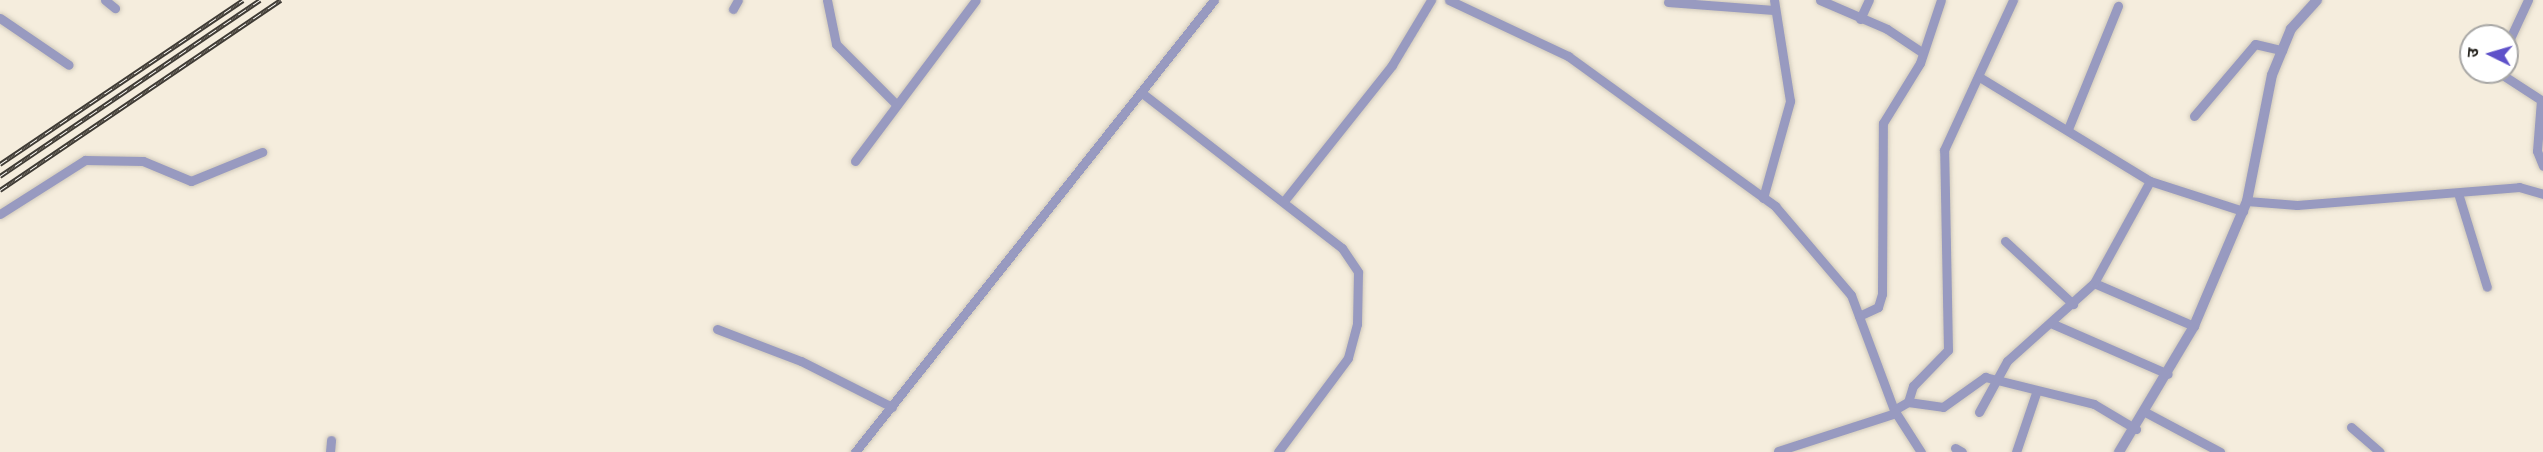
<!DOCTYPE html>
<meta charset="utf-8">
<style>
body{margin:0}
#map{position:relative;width:2543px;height:452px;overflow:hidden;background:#f5eddd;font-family:"Times New Roman","Noto Sans Devanagari",serif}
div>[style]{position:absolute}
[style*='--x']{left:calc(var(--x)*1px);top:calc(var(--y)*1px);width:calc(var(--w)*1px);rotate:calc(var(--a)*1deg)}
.roads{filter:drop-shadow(0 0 2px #cfc8ba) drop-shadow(0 0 2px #cfc8ba)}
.minor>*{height:9px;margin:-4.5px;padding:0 4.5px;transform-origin:4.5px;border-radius:4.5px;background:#989ac0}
.tertiary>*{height:10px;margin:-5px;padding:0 5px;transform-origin:5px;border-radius:5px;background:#989ac0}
.rail>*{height:5px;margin-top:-2.5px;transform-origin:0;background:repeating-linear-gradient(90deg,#fff 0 9px,#3f3b35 0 18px);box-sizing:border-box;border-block:2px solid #3f3b35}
span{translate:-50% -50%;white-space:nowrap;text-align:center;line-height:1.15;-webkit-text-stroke:6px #fff;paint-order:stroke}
.north{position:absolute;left:2459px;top:24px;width:60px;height:60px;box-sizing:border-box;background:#fff;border:2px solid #a7a6a4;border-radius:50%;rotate:275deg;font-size:16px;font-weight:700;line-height:24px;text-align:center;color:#23201b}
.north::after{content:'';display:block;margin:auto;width:21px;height:27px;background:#5e51c9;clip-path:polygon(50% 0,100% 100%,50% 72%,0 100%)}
</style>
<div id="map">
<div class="roads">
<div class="minor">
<div style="--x:105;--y:0;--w:13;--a:39"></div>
<div style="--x:827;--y:0;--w:45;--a:78.4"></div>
<div style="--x:836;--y:44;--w:86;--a:45"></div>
<div style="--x:1449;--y:0;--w:132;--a:25.2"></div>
<div style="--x:1568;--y:56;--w:256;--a:35.9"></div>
<div style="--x:1775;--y:206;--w:117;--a:49.5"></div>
<div style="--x:1851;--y:295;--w:123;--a:69.5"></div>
<div style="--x:1894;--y:410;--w:50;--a:57.3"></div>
<div style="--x:1820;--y:0;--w:73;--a:23.4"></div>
<div style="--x:1887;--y:29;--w:43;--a:33.7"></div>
<div style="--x:1668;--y:2;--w:106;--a:4.3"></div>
<div style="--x:733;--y:9;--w:10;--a:-61"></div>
<div style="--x:0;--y:18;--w:83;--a:34.3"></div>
<div style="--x:1860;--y:19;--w:21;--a:-65"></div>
<div style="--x:2507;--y:45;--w:50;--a:-65"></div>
<div style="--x:2498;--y:72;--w:51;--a:33.1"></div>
<div style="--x:2541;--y:100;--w:51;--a:94.5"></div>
<div style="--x:2537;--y:151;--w:16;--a:68"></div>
<div style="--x:1981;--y:78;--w:198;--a:31.4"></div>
<div style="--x:2150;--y:181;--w:98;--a:17.9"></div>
<div style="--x:1142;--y:93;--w:253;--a:37.8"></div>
<div style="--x:1342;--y:248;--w:29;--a:56"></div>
<div style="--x:1358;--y:272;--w:52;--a:91.1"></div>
<div style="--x:1357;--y:324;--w:35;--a:105"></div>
<div style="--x:1348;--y:358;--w:117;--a:126.7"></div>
<div style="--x:2194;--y:116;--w:94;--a:-49.7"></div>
<div style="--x:2255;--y:44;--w:28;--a:13"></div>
<div style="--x:2068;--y:129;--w:133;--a:-67.9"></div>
<div style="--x:855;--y:161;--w:201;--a:-53.1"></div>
<div style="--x:2458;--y:193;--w:98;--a:72.9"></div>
<div style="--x:1763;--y:198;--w:101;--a:-74.4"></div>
<div style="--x:1790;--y:101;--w:102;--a:-99"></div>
<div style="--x:1284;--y:201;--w:174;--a:-51.5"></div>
<div style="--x:1392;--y:65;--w:76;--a:-59"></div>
<div style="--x:2247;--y:201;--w:50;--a:4.6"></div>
<div style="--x:2297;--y:205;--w:223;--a:-4.6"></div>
<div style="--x:2519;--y:187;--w:25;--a:16"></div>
<div style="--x:0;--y:214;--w:101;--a:-32.4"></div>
<div style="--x:85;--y:160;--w:58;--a:1"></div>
<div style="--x:143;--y:161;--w:52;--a:22.6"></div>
<div style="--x:191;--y:181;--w:77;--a:-22.2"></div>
<div style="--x:2005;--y:241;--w:93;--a:42.8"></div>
<div style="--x:2094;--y:283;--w:109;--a:23.3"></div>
<div style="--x:1859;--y:316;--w:21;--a:-25"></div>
<div style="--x:1878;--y:307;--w:14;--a:-73"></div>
<div style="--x:1882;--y:294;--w:171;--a:-89.7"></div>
<div style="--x:1883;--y:123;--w:70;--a:-58.3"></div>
<div style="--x:1920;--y:63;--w:66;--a:-71.6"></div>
<div style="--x:2053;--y:324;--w:125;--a:23.5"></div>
<div style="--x:717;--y:329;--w:90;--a:20.9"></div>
<div style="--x:801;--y:361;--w:102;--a:26.8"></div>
<div style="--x:1908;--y:402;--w:35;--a:8"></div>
<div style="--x:1943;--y:407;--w:52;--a:-35.5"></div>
<div style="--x:1985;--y:377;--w:112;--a:13.9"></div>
<div style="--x:2094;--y:404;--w:49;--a:30.8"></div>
<div style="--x:1894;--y:410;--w:16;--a:-30"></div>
<div style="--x:1908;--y:402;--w:17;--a:-73"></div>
<div style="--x:1913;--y:386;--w:50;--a:-45.8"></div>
<div style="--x:1948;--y:350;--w:200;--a:-91.1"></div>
<div style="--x:1944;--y:150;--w:165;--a:-65.3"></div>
<div style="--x:1979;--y:412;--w:58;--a:-61.2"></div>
<div style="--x:2007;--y:361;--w:117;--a:-41.9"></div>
<div style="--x:2094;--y:283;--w:116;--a:-61.2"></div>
<div style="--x:2147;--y:413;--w:83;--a:28.1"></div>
<div style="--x:2351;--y:427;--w:38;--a:41"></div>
<div style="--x:1955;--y:448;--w:8;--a:30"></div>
<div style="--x:1778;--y:451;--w:124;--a:-17.9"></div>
<div style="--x:330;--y:452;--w:12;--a:-85"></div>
<div style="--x:855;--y:452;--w:577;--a:-51.54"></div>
<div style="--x:2016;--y:452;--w:62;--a:-71.3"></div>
</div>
<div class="tertiary">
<div style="--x:2119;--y:452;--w:147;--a:-59.2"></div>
<div style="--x:2194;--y:326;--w:136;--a:-67"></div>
<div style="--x:2247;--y:201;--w:128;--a:-78.8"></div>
<div style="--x:2272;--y:75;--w:50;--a:-67.6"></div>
<div style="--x:2291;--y:29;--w:39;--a:-48"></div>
</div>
</div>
<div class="rail">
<div style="--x:0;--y:164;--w:293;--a:-34"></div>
<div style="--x:0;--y:176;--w:314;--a:-34.1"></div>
<div style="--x:0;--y:190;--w:339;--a:-34.1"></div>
</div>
<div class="north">उ</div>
</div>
